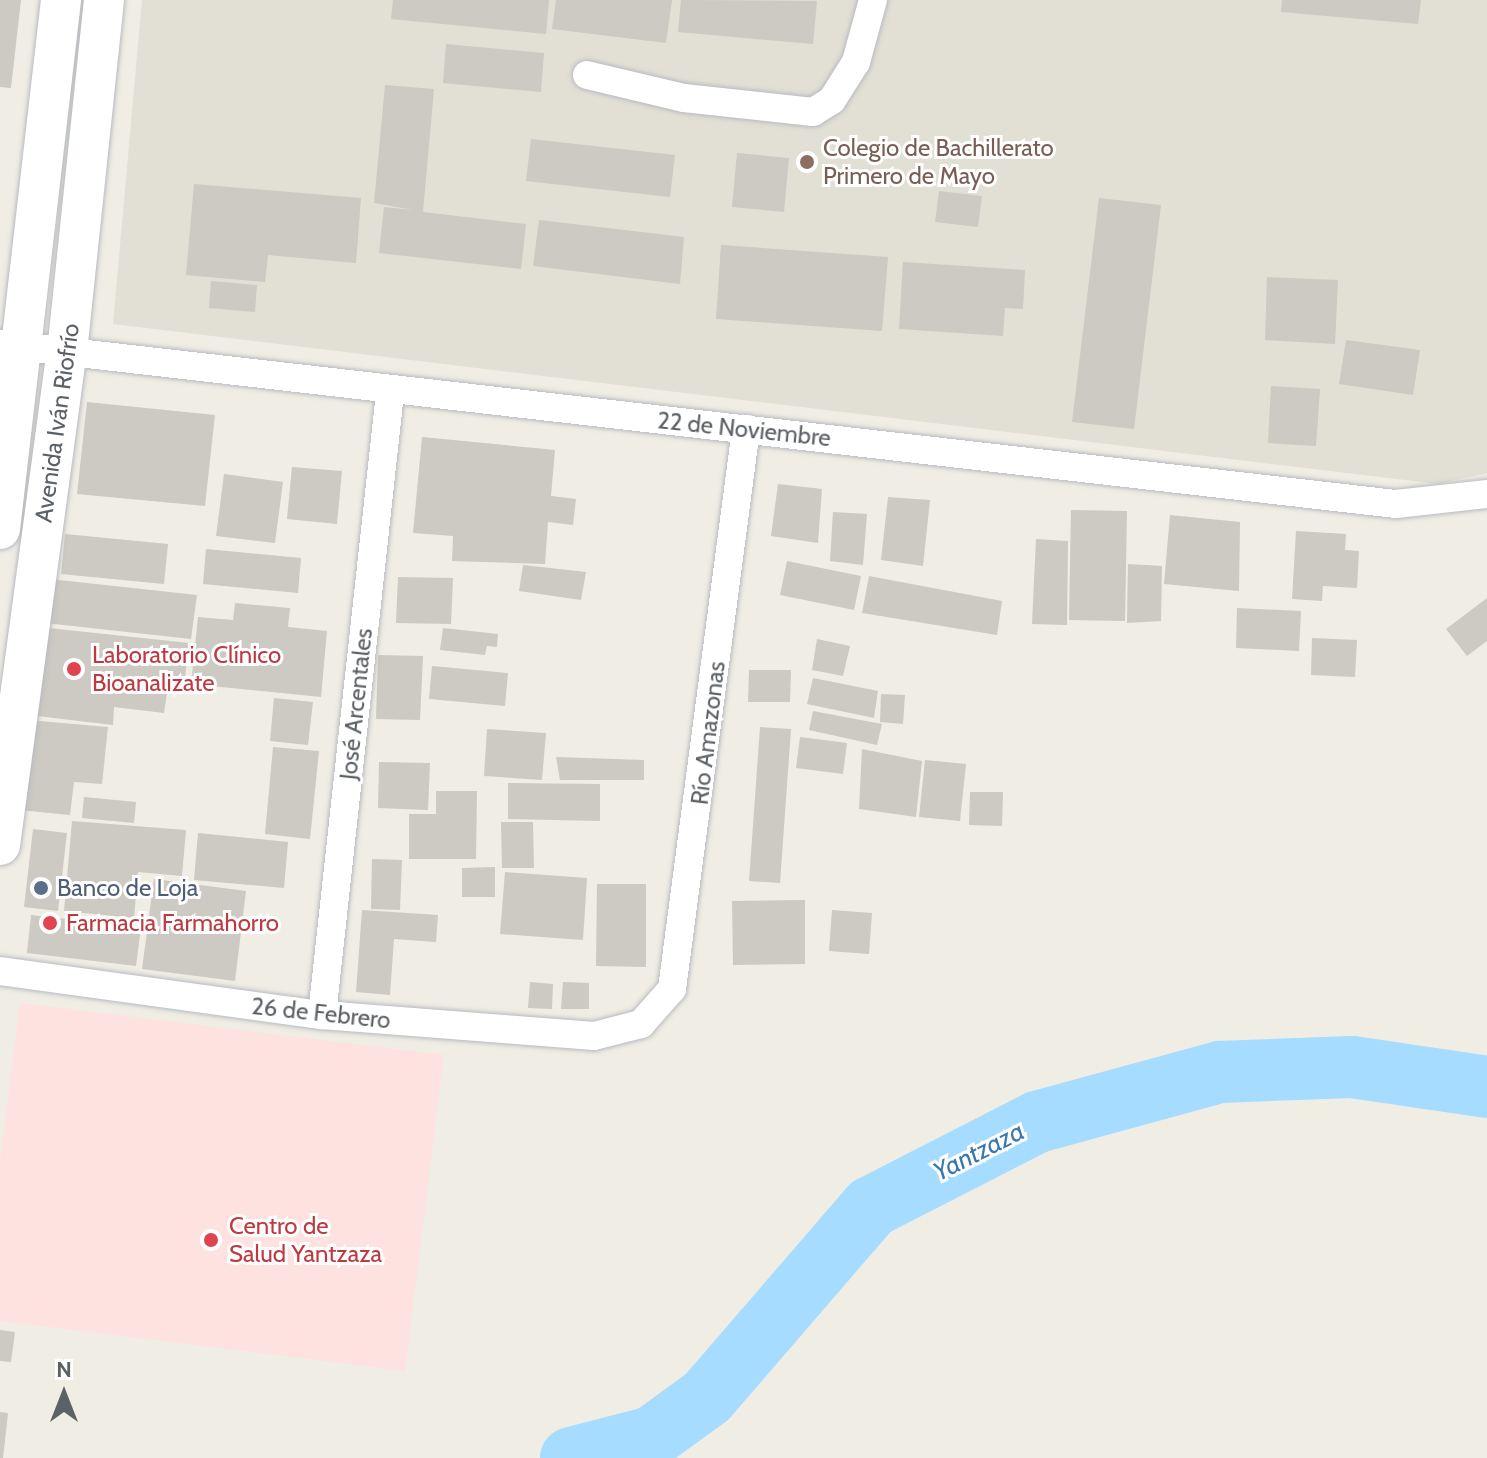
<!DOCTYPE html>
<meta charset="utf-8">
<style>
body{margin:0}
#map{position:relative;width:1487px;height:1458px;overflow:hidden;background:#f0ede5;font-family:Cabin,sans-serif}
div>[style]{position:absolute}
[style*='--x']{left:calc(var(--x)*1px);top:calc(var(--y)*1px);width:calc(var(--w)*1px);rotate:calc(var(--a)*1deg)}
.education>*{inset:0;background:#e2dfd5}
.medical>*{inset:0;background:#fde2e0}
.river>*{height:62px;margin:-31px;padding:0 31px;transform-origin:31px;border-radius:31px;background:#a5dcff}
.building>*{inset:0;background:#cdc9c3}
.roads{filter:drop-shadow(0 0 2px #b7bbbf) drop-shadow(0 0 2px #b7bbbf)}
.minor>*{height:28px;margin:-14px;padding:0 14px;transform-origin:14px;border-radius:14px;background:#fff}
.secondary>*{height:40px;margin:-20px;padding:0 20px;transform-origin:20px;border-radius:20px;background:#fff}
.dots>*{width:22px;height:22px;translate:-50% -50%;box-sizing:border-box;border:4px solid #fff;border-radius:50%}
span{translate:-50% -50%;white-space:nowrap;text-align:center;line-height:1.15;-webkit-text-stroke:6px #fff;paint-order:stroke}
.education-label{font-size:24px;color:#785e54}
.left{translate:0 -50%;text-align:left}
.street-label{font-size:24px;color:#5c6166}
.health-label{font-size:24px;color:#be3a42}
.service-label{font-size:24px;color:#4e5e75}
.water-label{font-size:26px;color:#3877af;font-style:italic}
.north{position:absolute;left:24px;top:1354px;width:80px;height:80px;-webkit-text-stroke:6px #fff;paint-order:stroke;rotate:0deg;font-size:22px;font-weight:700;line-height:32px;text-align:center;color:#5c6166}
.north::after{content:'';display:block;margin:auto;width:28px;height:36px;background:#5c6166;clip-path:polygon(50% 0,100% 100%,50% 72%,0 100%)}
</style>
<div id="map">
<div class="education">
<div style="clip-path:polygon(142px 0,1487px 0,1487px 473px,1438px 484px,113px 324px)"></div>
</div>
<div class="medical">
<div style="clip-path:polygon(20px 1003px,444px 1055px,405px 1371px,0 1321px,0 1160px)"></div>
</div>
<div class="river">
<div style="--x:571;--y:1458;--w:84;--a:-14.5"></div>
<div style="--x:652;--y:1437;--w:68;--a:-36"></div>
<div style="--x:707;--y:1397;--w:251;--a:-49.2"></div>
<div style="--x:871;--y:1207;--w:186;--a:-27.1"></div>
<div style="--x:1037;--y:1122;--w:190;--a:-15.3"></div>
<div style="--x:1220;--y:1072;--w:132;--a:-2.2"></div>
<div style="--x:1352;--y:1067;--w:136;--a:8.4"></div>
</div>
<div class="building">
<div style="clip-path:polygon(0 0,21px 0,11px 88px,0 87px)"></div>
<div style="clip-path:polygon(393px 0,549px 0,546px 34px,391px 19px)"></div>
<div style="clip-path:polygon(556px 0,672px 0,666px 43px,552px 29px)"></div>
<div style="clip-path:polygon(681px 0,817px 1px,813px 44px,678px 32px)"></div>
<div style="clip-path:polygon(1282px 0,1421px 0,1418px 24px,1281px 12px)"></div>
<div style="clip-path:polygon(446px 44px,544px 53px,541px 92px,443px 83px)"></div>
<div style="clip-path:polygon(385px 85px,434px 89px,423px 212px,526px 224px,521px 269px,379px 253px,384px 207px,414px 210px,374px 203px)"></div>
<div style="clip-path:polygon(531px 139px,675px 155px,670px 197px,526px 181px)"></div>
<div style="clip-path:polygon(737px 153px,789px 158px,784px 212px,732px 207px)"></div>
<div style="clip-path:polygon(194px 184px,361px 198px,356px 263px,268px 255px,265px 282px,186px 275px)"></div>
<div style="clip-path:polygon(939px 191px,982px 196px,978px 227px,935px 222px)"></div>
<div style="clip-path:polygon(1099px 198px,1161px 205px,1134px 429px,1072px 422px)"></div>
<div style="clip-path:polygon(539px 220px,684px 237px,680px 284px,533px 266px)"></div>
<div style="clip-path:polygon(721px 245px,888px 257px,882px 331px,716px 319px)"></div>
<div style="clip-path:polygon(903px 262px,1025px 270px,1023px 309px,1005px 308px,1003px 336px,899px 329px)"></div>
<div style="clip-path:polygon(1267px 277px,1338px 280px,1335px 344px,1265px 340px)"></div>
<div style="clip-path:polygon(211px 281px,257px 285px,255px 312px,209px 308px)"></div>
<div style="clip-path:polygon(1346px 340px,1420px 350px,1413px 395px,1339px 384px)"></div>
<div style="clip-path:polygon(1271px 386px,1320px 389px,1316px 446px,1268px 443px)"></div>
<div style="clip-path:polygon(87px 402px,215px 415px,205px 506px,77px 494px)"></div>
<div style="clip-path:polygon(422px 437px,555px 450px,551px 496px,576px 499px,573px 525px,548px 522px,545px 564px,452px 561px,453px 536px,413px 533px)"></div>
<div style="clip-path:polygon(292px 467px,342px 471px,337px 524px,287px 519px)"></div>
<div style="clip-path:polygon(224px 474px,283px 482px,275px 543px,216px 536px)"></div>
<div style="clip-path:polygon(778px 484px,822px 489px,818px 543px,771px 536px)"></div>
<div style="clip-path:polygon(888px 497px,930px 500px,923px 566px,881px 560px)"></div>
<div style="clip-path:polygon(1071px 510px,1127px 511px,1125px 621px,1069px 620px)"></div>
<div style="clip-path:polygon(833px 512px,867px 514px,863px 565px,830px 561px)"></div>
<div style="clip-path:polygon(1170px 515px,1240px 522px,1239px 591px,1164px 584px)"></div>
<div style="clip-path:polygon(1296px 531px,1346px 534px,1345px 550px,1359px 551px,1357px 588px,1323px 586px,1322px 601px,1292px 599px)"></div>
<div style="clip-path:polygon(65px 534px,168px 544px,164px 584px,61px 574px)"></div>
<div style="clip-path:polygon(1036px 539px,1068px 541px,1067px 625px,1032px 624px)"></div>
<div style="clip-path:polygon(206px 549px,301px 558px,298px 593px,203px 584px)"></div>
<div style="clip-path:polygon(787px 561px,861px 576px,854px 610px,780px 595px)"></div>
<div style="clip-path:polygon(1128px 564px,1162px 566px,1161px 621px,1127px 623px)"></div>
<div style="clip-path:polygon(523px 565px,586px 572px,581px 600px,519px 591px)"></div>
<div style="clip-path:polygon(869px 576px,1002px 601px,997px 635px,862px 613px)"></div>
<div style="clip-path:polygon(398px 577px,453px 578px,451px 624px,396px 623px)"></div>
<div style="clip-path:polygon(50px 579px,197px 595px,191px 639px,45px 623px)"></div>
<div style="clip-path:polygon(1487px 598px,1487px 641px,1467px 656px,1446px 629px)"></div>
<div style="clip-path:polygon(235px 603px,290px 608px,288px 627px,327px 631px,321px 697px,191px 684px,198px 617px,233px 620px)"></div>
<div style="clip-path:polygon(1237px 608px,1301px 611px,1299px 651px,1236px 648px)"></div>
<div style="clip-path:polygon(30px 626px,189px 643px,183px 694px,167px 693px,164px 713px,114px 707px,113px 725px,20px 714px)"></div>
<div style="clip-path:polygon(443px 628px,498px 634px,497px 647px,487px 646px,485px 655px,440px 650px)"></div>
<div style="clip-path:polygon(1312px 638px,1357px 640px,1355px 677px,1311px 675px)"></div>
<div style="clip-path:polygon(817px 639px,850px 646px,843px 676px,812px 670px)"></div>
<div style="clip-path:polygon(378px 655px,423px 656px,420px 720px,376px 719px)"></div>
<div style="clip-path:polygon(432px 666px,508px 673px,505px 706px,429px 699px)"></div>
<div style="clip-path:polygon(749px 670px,791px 670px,790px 702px,748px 702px)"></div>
<div style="clip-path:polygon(813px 678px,878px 691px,874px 718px,807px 704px)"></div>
<div style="clip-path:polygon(881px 694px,905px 695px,903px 724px,880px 722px)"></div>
<div style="clip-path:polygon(274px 698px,313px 702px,308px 745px,270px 741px)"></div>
<div style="clip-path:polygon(813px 711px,882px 724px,877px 745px,809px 730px)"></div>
<div style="clip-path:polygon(28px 720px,108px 727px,102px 784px,74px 782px,70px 815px,19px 810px)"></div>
<div style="clip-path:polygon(760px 727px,791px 729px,780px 883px,749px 881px)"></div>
<div style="clip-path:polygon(487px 729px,546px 733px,542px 780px,484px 776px)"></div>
<div style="clip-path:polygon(800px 737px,847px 743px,843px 774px,796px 768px)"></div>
<div style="clip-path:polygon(273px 747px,319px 751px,310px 839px,265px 834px)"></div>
<div style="clip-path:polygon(862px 749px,922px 761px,916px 817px,859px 809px)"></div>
<div style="clip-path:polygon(556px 757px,644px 760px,644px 780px,560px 780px)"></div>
<div style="clip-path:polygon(925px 760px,966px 764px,960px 821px,919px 817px)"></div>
<div style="clip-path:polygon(379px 762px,430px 763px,428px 810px,378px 808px)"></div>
<div style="clip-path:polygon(508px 783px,600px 784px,600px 821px,508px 819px)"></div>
<div style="clip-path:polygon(436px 791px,477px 791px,476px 859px,409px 859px,409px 814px,436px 814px)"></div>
<div style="clip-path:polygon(970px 792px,1003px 792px,1002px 826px,969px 825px)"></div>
<div style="clip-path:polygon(84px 797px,136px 802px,134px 823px,82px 818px)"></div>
<div style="clip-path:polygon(72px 821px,186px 830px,182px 876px,138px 872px,134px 918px,64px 911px)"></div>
<div style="clip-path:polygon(501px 822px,533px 822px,534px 868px,502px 868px)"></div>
<div style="clip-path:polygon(33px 829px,67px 833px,58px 911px,24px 907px)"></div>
<div style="clip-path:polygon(198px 833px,288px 842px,284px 888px,194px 880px)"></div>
<div style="clip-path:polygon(372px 859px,402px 860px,400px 910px,371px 909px)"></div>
<div style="clip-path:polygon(495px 867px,495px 897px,462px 897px,462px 868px)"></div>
<div style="clip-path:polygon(505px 872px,587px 878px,583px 940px,500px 934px)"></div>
<div style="clip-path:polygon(154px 879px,246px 891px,235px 981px,142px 969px)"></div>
<div style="clip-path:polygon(597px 884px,646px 884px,646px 967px,596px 966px)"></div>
<div style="clip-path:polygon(805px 900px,805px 964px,733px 965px,732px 901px)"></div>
<div style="clip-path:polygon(362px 910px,438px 915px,436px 942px,394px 939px,390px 995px,356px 992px)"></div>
<div style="clip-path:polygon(832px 910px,872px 913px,869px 954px,829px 951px)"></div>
<div style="clip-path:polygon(31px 915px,141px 927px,136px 966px,27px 953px)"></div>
<div style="clip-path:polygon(530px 982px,553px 984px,552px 1009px,528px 1008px)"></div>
<div style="clip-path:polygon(563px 982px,589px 983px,589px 1009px,561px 1009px)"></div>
<div style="clip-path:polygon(0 1330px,15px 1332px,11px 1362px,0 1361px)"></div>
<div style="clip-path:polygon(0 1412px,8px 1413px,3px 1458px,0 1458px)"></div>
</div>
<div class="roads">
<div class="minor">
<div style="--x:587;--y:75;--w:100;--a:13.3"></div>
<div style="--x:684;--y:98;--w:130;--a:6.2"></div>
<div style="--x:813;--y:112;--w:22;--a:-32"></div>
<div style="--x:832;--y:100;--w:45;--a:-57.7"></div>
<div style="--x:856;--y:62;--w:64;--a:-74.7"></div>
<div style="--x:0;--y:344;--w:1405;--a:6.54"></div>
<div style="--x:1396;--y:504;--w:92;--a:-6.3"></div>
<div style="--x:0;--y:971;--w:325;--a:7.8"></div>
<div style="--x:322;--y:1015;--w:273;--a:4.4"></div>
<div style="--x:594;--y:1036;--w:49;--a:-14.3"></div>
<div style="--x:641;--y:1024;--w:47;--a:-48.5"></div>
<div style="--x:672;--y:989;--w:565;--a:-82.47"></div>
<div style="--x:322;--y:1015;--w:626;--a:-83.76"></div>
</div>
<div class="secondary">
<div style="--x:0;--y:529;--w:533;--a:-83.42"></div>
<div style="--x:0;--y:845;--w:498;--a:-82.3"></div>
<div style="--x:67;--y:352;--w:354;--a:-84"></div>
</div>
</div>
<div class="dots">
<div style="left:807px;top:162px;background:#8d6e63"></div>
<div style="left:74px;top:669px;background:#e0444e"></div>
<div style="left:41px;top:888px;background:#5c6f8a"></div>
<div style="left:50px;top:923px;background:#e0444e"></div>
<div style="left:211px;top:1240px;background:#e0444e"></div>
</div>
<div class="education-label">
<span class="left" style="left:823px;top:162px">Colegio de Bachillerato<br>Primero de Mayo</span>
</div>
<div class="street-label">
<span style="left:57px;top:423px;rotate:-82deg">Avenida Iván Riofrío</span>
<span style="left:744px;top:429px;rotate:6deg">22 de Noviembre</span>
<span style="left:356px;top:704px;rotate:-84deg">José Arcentales</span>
<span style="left:708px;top:733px;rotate:-83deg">Río Amazonas</span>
<span style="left:321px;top:1013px;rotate:6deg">26 de Febrero</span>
</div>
<div class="health-label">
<span class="left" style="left:92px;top:669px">Laboratorio Clínico<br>Bioanalizate</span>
<span class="left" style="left:66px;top:923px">Farmacia Farmahorro</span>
<span class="left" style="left:229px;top:1240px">Centro de<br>Salud Yantzaza</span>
</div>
<div class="service-label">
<span class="left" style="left:57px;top:888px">Banco de Loja</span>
</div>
<div class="water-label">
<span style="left:979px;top:1152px;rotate:-27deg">Yantzaza</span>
</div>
<div class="north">N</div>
</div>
